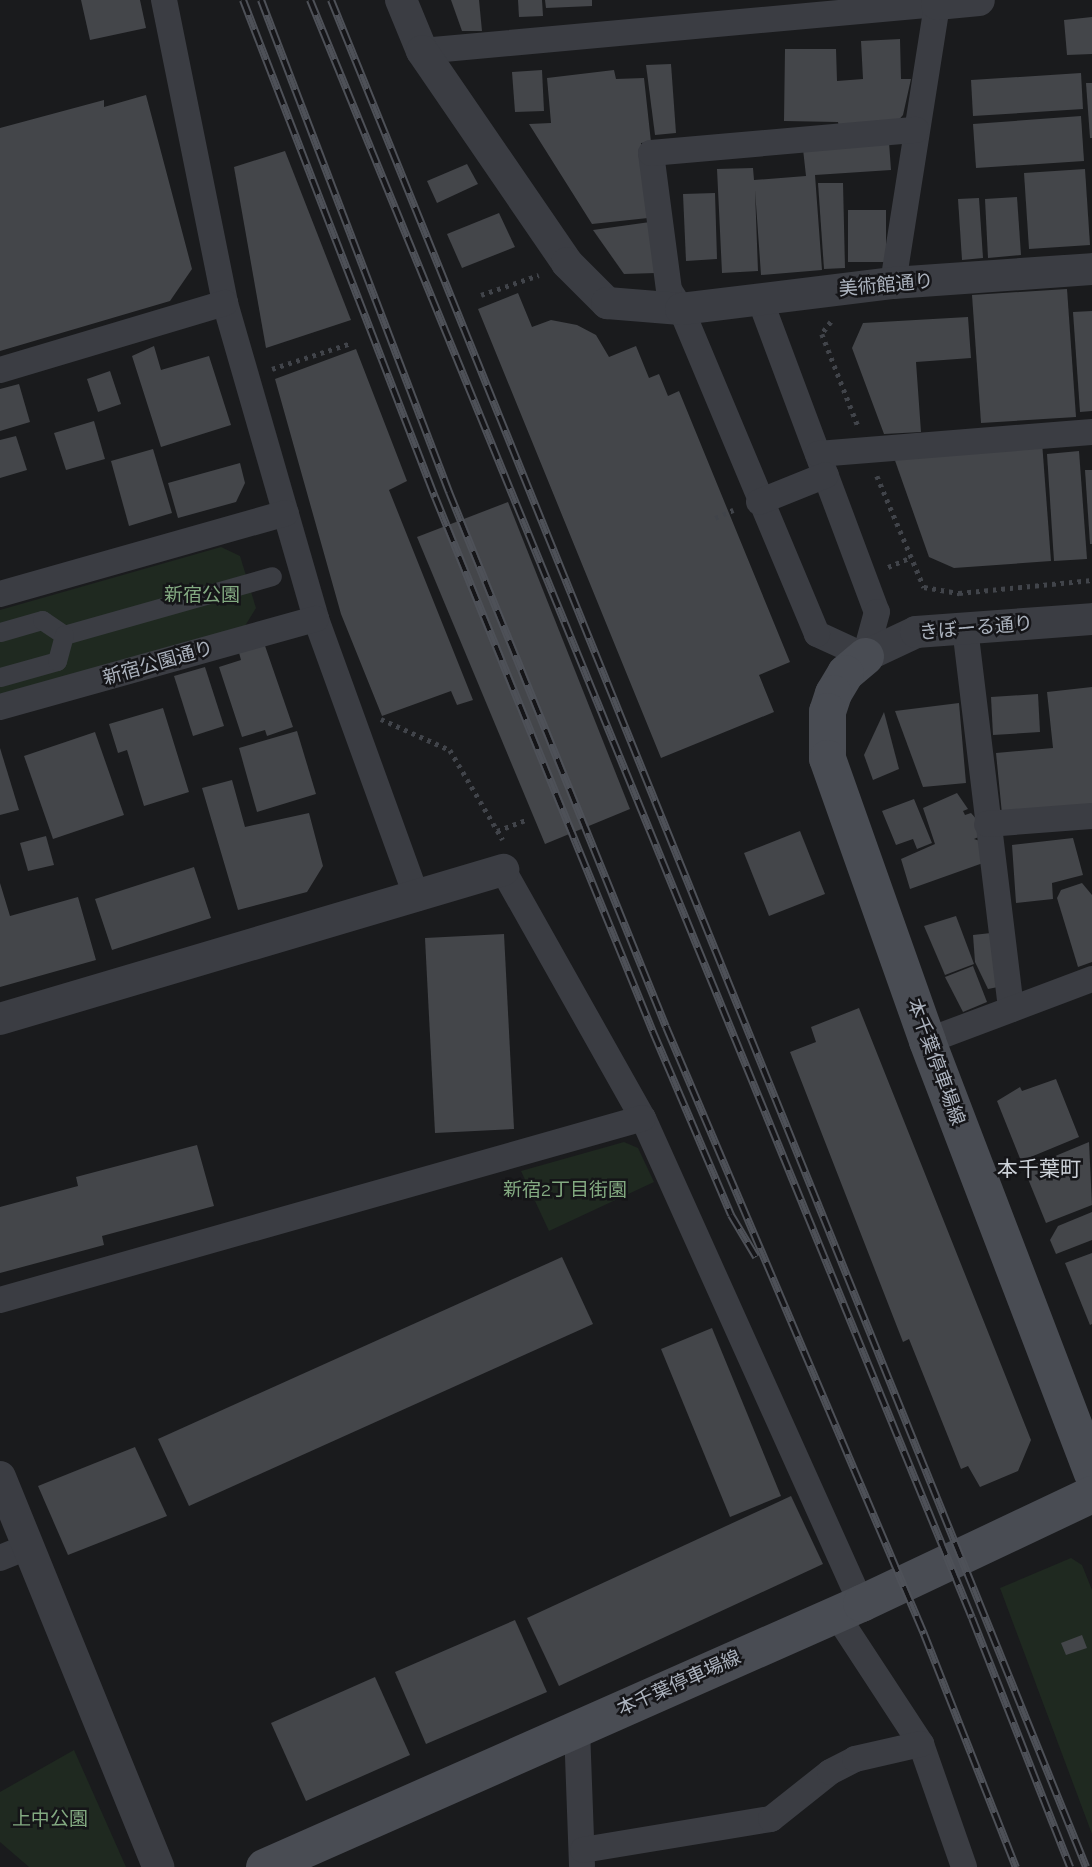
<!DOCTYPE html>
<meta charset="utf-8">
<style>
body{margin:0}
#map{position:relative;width:1092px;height:1867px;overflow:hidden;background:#1a1b1d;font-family:Raleway,"Noto Sans JP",sans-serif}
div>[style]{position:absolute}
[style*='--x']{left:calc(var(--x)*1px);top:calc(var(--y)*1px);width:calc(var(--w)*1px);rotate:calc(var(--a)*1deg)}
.green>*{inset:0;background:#1f2920}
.building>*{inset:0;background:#44464a}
.path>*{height:4.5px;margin-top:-2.25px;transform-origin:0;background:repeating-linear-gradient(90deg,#41444a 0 3.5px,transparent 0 8.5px)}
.pedestrian>*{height:19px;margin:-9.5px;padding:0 9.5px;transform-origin:9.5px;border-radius:9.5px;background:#3b3d43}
.minor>*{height:26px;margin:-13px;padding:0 13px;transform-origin:13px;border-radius:13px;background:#3b3d43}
.tertiary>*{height:32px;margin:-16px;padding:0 16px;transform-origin:16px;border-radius:16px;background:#3b3d43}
.secondary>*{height:37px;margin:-18.5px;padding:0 18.5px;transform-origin:18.5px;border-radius:18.5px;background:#494c53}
.rail>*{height:8px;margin-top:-4px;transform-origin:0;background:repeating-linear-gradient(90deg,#151518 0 16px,#4e5158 0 32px);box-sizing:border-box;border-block:2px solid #4e5158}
span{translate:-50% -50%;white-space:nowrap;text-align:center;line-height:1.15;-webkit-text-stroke:5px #151518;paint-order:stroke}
.street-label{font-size:19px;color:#acb3be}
.park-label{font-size:19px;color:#83aa81}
.neighbourhood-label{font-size:21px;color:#cdd2d9}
</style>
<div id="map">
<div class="green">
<div style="clip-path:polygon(221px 547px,240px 556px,256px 608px,245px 626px,0 696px,0 610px)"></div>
<div style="clip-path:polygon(624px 1142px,638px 1148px,654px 1182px,549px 1231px,521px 1171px)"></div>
<div style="clip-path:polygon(1071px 1558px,1082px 1565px,1092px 1590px,1092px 1834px,1000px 1588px)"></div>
<div style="clip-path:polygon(74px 1750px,126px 1867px,29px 1867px,0 1842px,0 1792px)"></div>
</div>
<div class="building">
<div style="clip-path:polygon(81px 0,140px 0,146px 28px,90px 40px)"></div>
<div style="clip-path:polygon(451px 0,479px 0,482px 31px,462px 31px)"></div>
<div style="clip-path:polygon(518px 0,542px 0,543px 16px,519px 17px)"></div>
<div style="clip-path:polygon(545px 0,592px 0,592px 6px,546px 8px)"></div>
<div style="clip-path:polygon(1092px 17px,1092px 54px,1067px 55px,1064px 20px)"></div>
<div style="clip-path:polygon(900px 39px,901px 79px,911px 79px,903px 115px,896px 123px,839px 128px,838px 122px,784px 121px,785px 49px,836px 49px,837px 81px,863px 79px,861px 41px)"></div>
<div style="clip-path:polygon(671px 64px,676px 133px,655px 135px,646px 65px)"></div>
<div style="clip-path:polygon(542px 70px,544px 111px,515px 112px,512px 72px)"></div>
<div style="clip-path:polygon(614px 70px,616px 79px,644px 78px,651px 142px,641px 143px,648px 218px,592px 224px,529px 124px,551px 123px,547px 78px)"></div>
<div style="clip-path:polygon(1081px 73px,1083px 109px,973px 116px,971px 80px)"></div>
<div style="clip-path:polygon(1086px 83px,1092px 83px,1092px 138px,1090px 138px)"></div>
<div style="clip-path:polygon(146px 95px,192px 269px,170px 301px,0 351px,0 128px,104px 100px,104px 107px)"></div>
<div style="clip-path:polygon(1081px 116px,1084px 161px,976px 168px,973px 124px)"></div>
<div style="clip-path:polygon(889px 142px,891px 170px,815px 175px,822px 270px,761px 275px,755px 190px,758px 271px,722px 273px,717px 169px,753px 168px,754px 180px,806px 176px,803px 149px)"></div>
<div style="clip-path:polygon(285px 151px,351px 320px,266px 348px,234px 167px)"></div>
<div style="clip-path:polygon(467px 164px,478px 184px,437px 203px,427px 181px)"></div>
<div style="clip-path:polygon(1085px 169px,1090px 245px,1029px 249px,1024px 173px)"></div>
<div style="clip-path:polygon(818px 183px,843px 183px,845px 268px,824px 269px)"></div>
<div style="clip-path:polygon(715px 193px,717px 259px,686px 261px,683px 194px)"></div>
<div style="clip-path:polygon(1017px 197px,1021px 255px,988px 258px,985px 199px)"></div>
<div style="clip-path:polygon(979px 198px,983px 258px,962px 260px,958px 199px)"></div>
<div style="clip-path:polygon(848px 210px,886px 210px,886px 262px,848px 262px)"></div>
<div style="clip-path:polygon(499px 213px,515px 247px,462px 268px,447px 234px)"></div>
<div style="clip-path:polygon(650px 222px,656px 273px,624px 274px,593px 230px)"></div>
<div style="clip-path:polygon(1067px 289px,1076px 417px,981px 423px,972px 295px)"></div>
<div style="clip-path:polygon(518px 293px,532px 327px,551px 320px,577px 325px,596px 335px,609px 357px,636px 346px,649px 378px,659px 374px,668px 396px,679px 391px,790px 662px,759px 675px,774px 712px,661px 758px,478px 309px)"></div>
<div style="clip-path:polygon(1092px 311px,1092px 411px,1080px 412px,1073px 312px)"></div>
<div style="clip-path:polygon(968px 317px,971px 358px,916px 362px,921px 432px,884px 434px,852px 348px,863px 323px)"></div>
<div style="clip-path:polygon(154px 346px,161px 370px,209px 356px,231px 425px,161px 447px,132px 356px)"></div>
<div style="clip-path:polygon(356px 349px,407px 481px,389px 490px,473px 700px,457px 705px,451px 691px,382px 716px,341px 614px,275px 379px)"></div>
<div style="clip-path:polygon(110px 371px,121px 404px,98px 412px,87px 379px)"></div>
<div style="clip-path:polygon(19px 384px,30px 422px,0 431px,0 389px)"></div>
<div style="clip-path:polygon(94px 421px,105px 459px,66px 470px,54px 433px)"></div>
<div style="clip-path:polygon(16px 436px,27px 470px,0 478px,0 440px)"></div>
<div style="clip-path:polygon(1042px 442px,1051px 561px,954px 568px,929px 557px,892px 452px)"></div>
<div style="clip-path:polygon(153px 449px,172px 513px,129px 526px,111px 461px)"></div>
<div style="clip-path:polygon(1079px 451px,1087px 559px,1054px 561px,1047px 454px)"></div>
<div style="clip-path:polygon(240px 463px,245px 483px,236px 502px,178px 518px,168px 483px)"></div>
<div style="clip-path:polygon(1085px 470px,1092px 470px,1092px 544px,1090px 544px)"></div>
<div style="clip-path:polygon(508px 502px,630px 809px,545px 844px,417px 537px)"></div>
<div style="clip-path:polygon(263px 640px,293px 727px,267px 736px,265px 730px,242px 737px,219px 667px,241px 660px,238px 649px)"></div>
<div style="clip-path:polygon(205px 667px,224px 726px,193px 736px,174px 676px)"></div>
<div style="clip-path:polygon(1092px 687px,1092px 805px,1002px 814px,996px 753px,1053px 748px,1047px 692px)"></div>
<div style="clip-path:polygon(1038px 694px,1040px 732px,993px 735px,991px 697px)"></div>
<div style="clip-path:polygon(959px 703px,966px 783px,923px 787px,895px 711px)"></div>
<div style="clip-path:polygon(163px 708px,189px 792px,144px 806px,127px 750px,118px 753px,109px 724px)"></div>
<div style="clip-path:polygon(884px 712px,899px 769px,873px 780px,864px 755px)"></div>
<div style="clip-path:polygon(297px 731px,316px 794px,257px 812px,239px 748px)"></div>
<div style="clip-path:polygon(95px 732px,124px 815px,53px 839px,24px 756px)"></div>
<div style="clip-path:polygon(0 748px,19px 810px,0 815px)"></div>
<div style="clip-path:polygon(232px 780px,245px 827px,309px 813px,323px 866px,307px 892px,238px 910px,202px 788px)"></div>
<div style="clip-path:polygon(957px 793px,968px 809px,963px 811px,965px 815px,971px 813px,979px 822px,981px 836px,974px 839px,980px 841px,983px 863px,910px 889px,901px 859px,935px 844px,923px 808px)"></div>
<div style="clip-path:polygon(914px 799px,932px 843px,917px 849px,913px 839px,896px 845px,882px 811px)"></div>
<div style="clip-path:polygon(800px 831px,825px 894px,769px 916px,744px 853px)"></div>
<div style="clip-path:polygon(46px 836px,54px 865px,28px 871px,20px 843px)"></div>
<div style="clip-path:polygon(1073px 838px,1083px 875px,1052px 883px,1053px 899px,1016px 903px,1012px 845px)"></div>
<div style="clip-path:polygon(194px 867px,211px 918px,112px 950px,95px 899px)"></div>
<div style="clip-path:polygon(0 883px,10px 916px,78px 897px,96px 960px,0 987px)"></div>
<div style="clip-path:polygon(1082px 883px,1092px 895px,1092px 962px,1078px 967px,1057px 898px,1061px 890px)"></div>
<div style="clip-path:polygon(956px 916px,974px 964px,945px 975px,924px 926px)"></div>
<div style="clip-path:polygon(991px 933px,998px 987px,988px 989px,975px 962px,973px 935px)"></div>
<div style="clip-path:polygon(504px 934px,514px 1129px,435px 1133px,425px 938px)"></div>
<div style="clip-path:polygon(973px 966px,987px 1002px,963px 1012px,945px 977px)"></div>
<div style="clip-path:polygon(859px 1008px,1031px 1440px,1018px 1471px,980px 1487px,968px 1466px,961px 1469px,909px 1339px,903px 1342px,790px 1052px,816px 1042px,811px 1027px)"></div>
<div style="clip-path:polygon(1056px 1079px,1079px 1137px,1021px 1161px,997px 1101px,1020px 1087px,1022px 1091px)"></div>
<div style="clip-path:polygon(1089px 1142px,1092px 1205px,1046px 1223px,1024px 1169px)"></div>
<div style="clip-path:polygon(197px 1145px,214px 1206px,102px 1236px,104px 1245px,0 1273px,0 1207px,78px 1186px,76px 1177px)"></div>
<div style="clip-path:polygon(1092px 1212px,1092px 1240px,1056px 1254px,1050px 1240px,1058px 1226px)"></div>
<div style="clip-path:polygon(1092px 1253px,1092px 1324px,1090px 1325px,1065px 1263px)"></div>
<div style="clip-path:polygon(562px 1257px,593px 1324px,189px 1506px,158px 1439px)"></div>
<div style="clip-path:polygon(712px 1328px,781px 1496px,730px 1517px,661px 1349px)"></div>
<div style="clip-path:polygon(135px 1447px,167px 1516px,68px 1555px,38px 1486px)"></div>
<div style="clip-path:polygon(791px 1496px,823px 1564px,559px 1686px,527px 1618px)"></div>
<div style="clip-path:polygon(515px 1620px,547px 1692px,426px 1744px,395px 1672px)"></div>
<div style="clip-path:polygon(1082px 1635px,1087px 1648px,1066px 1655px,1061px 1643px)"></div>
<div style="clip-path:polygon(375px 1677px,410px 1755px,306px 1801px,271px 1723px)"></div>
</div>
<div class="path">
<div style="--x:481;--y:295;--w:61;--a:-19"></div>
<div style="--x:831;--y:322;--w:15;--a:127"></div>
<div style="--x:822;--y:334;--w:99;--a:68.6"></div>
<div style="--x:272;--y:369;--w:83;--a:-18.2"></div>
<div style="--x:877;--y:476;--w:121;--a:67.1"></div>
<div style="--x:924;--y:587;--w:36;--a:10"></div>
<div style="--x:959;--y:593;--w:134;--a:-5.6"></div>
<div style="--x:715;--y:518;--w:20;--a:-24"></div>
<div style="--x:888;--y:567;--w:23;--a:-23"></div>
<div style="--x:381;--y:719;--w:76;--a:24.2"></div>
<div style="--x:450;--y:750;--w:104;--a:59.5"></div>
<div style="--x:497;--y:831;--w:30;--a:-21"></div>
</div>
<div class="pedestrian">
<div style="--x:0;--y:632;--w:44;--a:-15.9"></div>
<div style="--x:42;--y:620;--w:27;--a:34"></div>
<div style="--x:64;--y:635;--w:216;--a:-15.8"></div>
<div style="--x:0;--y:677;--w:59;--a:-15.7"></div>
<div style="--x:57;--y:661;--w:27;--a:-75"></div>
</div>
<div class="minor">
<div style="--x:164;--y:0;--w:309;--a:78.6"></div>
<div style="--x:225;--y:303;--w:329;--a:73.9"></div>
<div style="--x:316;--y:619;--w:297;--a:70.1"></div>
<div style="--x:422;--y:51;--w:517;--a:-5.21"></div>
<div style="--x:893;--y:283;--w:287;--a:-81"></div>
<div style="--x:759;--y:297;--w:336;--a:69.5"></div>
<div style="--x:877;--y:612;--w:46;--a:105.3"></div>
<div style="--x:865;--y:656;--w:53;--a:-155.4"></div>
<div style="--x:817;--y:634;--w:352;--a:-112.7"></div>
<div style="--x:681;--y:309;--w:22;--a:-122"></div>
<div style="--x:669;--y:290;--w:138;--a:-97.5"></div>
<div style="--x:651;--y:153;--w:266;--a:-5"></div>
<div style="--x:0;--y:370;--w:235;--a:-16.6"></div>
<div style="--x:818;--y:454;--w:275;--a:-4.6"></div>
<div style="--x:759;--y:502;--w:72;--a:-21.9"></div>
<div style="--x:0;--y:594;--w:297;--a:-15.8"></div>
<div style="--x:965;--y:628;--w:384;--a:83.1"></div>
<div style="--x:0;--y:707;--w:328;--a:-15.6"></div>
<div style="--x:987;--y:824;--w:105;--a:-4.4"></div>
<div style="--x:503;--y:870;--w:285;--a:60.6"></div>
<div style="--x:643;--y:1118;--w:532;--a:65.8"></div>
<div style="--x:927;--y:1041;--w:176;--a:-20.6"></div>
<div style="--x:0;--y:1300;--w:668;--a:-15.8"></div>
<div style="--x:0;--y:1558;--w:32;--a:-22"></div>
<div style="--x:836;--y:1614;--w:155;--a:56.8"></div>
<div style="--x:921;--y:1744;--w:130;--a:70.7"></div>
<div style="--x:577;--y:1729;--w:136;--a:87.9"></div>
<div style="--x:583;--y:1850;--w:191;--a:-9.4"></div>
<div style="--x:771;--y:1819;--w:75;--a:-38.5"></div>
<div style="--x:830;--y:1772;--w:28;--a:-27"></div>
<div style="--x:855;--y:1759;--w:68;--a:-12.8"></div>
</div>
<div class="tertiary">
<div style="--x:401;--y:0;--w:55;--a:67.6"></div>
<div style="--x:422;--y:51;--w:257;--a:55.6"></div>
<div style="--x:567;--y:263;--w:57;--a:45"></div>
<div style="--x:607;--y:303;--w:74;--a:4.6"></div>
<div style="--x:681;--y:309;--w:214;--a:-7"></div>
<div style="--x:893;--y:283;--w:199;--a:-4"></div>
<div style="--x:937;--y:4;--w:42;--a:-5.4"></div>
<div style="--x:865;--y:656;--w:56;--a:-25.2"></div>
<div style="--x:916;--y:632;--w:176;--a:-4.2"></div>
<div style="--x:0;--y:1019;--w:525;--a:-16.5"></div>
<div style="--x:0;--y:1477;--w:421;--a:67.9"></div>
</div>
<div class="secondary">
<div style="--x:865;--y:656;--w:26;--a:140"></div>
<div style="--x:845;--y:673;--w:23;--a:121"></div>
<div style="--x:833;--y:693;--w:19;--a:108"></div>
<div style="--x:827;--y:711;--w:47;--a:90"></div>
<div style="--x:827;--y:758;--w:300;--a:70.5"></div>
<div style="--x:927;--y:1041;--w:462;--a:69.1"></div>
<div style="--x:264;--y:1867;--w:653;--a:-23.86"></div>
<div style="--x:861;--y:1603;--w:255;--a:-25.3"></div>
</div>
<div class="rail">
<div style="--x:243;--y:0;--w:533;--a:68.88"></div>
<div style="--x:435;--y:497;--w:578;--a:67.83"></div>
<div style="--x:653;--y:1032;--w:199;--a:66.9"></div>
<div style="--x:731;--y:1215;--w:49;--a:59.2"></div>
<div style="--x:261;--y:0;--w:527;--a:69.09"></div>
<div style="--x:449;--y:492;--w:577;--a:67.92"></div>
<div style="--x:666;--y:1027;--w:660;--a:66.97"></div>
<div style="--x:924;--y:1634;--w:251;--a:68.5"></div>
<div style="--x:310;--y:0;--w:1748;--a:67.75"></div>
<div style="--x:972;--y:1618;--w:268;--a:68.5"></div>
<div style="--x:331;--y:0;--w:2014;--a:67.98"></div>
</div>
<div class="street-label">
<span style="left:886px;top:285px;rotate:-5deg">美術館通り</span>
<span style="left:976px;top:628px;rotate:-5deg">きぼーる通り</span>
<span style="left:158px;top:663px;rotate:-16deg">新宿公園通り</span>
<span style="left:936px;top:1062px;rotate:70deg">本千葉停車場線</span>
<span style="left:679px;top:1683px;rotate:-24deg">本千葉停車場線</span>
</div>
<div class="park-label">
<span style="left:202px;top:595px">新宿公園</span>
<span style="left:565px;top:1190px">新宿2丁目街園</span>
<span style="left:50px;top:1819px">上中公園</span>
</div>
<div class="neighbourhood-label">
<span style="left:1039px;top:1169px">本千葉町</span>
</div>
</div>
